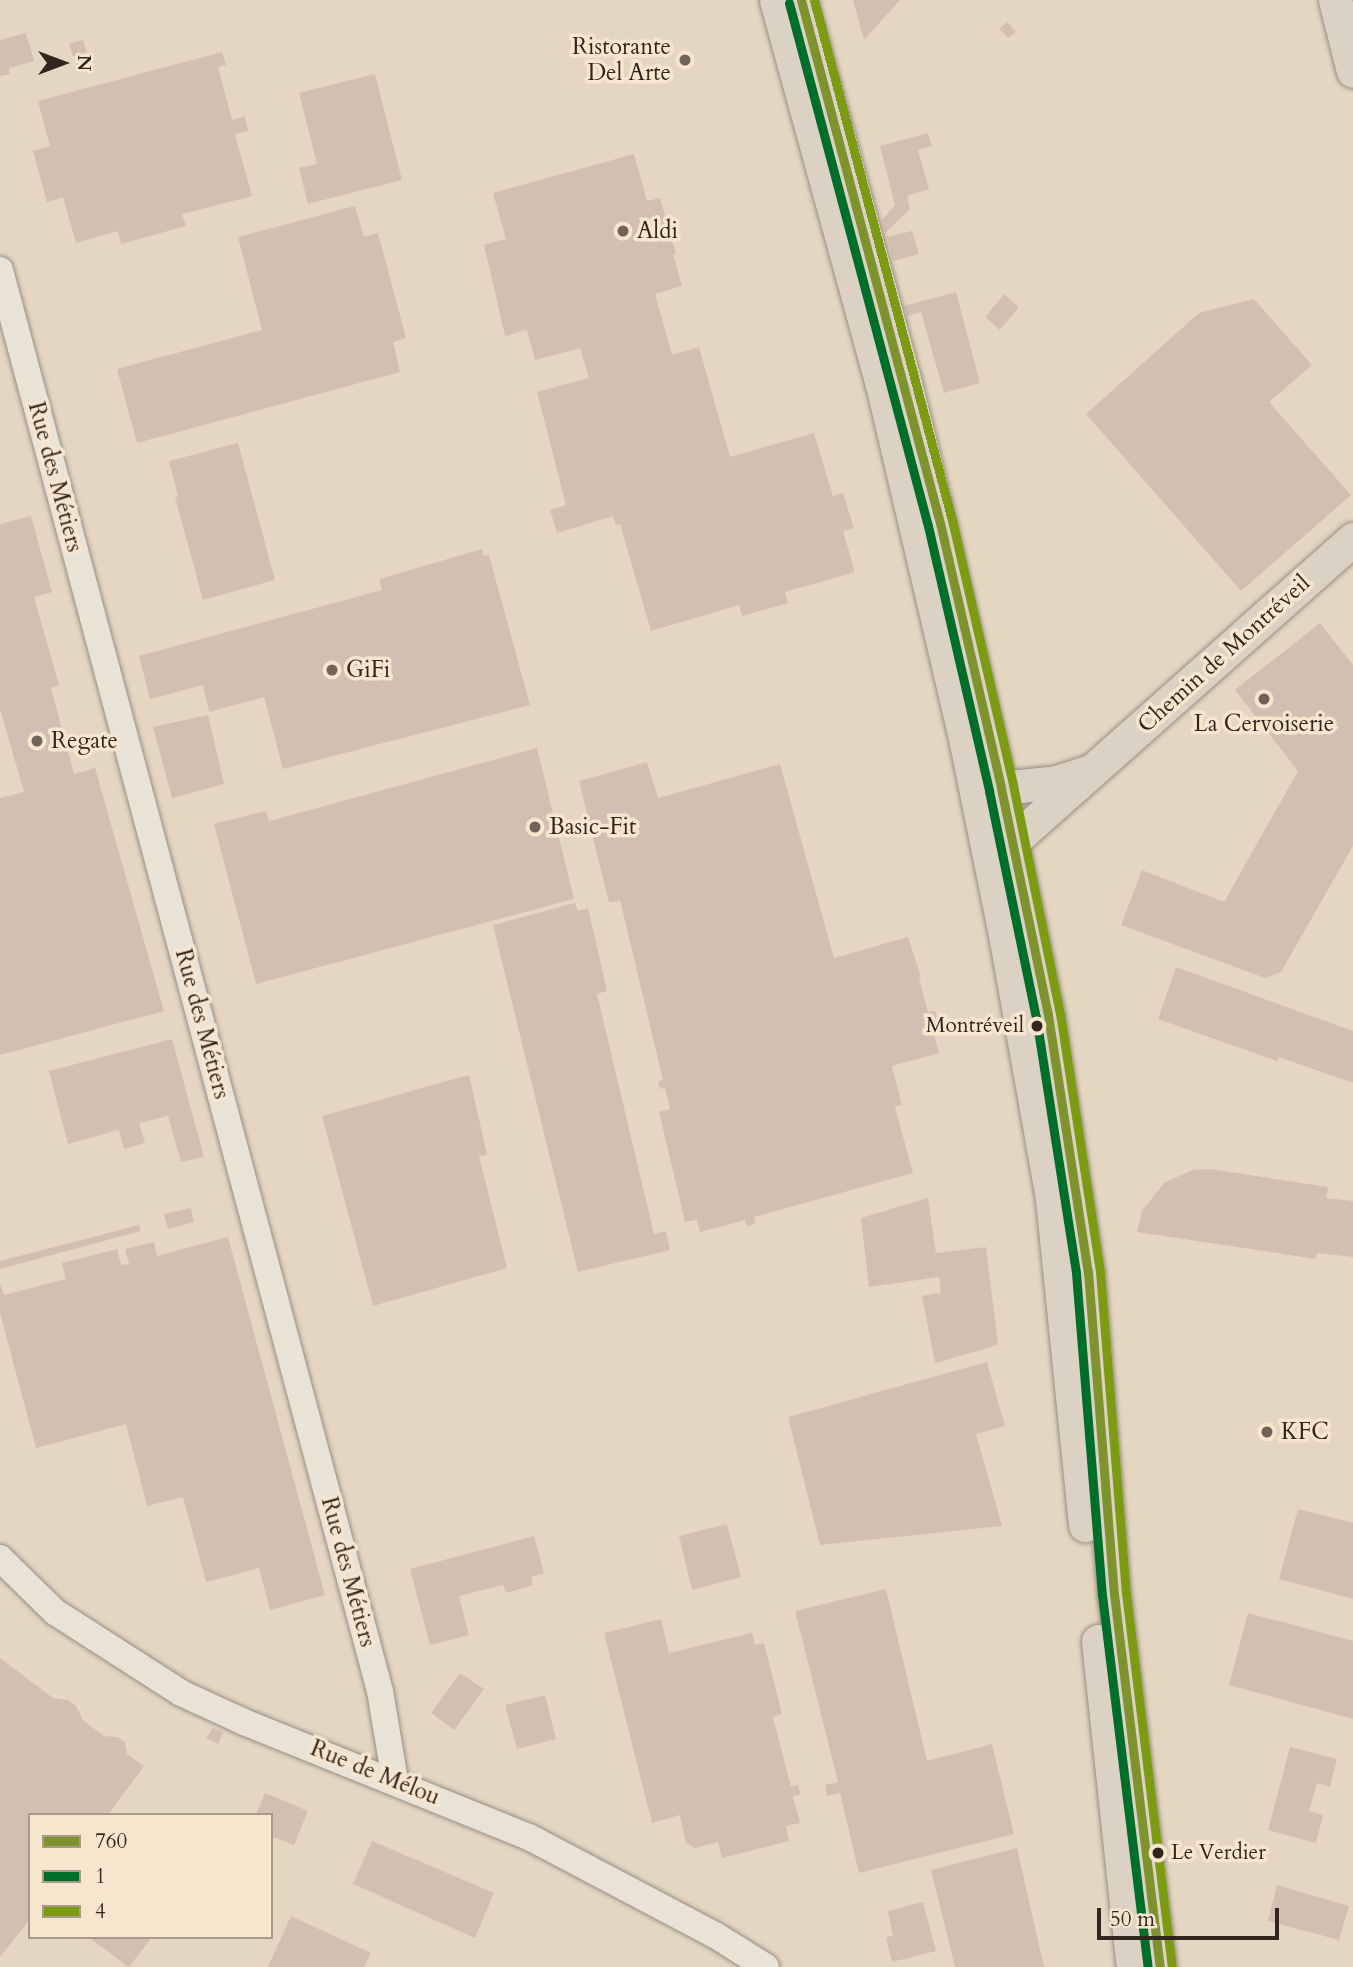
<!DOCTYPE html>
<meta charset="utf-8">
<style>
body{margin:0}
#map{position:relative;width:1353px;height:1967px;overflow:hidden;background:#e5d6c2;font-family:Cardo,serif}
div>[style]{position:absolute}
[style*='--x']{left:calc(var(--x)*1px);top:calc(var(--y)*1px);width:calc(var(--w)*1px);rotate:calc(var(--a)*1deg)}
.building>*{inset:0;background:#d3bfb1}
.roads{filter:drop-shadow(0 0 2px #978e82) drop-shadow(0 0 2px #978e82)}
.minor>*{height:26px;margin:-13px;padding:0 13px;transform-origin:13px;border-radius:13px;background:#e9e2d7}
.major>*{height:33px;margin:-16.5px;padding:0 16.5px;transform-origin:16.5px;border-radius:16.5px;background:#dcd2c3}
.bus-1>*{height:9px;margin:-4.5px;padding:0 4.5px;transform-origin:4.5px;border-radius:4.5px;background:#7e922d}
.bus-2>*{height:9px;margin:-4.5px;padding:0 4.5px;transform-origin:4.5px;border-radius:4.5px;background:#006e2b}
.bus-3>*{height:9px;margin:-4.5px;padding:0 4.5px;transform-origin:4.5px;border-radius:4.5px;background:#7c9b13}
.dots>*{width:19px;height:19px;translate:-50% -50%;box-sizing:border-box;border:4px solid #f7e6ce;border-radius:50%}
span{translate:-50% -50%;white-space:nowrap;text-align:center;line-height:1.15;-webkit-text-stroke:7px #f7e6ce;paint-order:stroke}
.bus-label{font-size:21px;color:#32251e}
.right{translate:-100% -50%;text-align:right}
.left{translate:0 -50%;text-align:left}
.poi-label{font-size:23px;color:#32251e}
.street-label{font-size:23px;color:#32251e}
.legend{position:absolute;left:28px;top:1813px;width:245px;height:126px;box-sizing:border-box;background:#f7e6ce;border:2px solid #a89988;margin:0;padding:9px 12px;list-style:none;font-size:21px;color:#32251e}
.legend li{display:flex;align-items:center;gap:14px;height:35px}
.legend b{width:35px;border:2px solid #a89988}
.north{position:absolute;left:28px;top:28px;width:70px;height:70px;-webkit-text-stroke:5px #f7e6ce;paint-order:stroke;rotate:90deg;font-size:19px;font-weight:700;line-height:28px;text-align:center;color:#32251e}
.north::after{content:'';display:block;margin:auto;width:24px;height:32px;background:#32251e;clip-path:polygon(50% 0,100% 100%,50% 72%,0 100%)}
.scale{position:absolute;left:1097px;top:1908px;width:182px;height:32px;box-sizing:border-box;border:4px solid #32251e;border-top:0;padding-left:9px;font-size:21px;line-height:24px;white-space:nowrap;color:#32251e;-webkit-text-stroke:5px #f7e6ce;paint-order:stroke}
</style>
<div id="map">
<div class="building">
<div style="clip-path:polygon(853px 0,900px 0,864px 40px)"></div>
<div style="clip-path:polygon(1007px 22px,1016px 32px,1008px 38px,999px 29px)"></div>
<div style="clip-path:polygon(26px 33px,34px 61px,9px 68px,10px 74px,0 76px,0 40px)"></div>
<div style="clip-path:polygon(83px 40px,87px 52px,73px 56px,69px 44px)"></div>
<div style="clip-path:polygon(222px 52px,226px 65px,218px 67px,232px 120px,245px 116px,248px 131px,235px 134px,252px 196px,182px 214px,186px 226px,121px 244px,118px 231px,76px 243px,63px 197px,47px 202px,33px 151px,50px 146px,38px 101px)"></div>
<div style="clip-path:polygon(375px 74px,402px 180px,308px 204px,299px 168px,317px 164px,299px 93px)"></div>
<div style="clip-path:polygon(928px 133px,932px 146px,918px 150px,929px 189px,907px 196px,910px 209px,885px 233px,882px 220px,895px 205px,880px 146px)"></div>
<div style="clip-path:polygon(634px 154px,647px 201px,660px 198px,676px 254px,673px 254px,682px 286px,655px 294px,672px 355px,699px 347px,730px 457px,814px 433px,833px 496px,843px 493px,854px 528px,843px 531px,855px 572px,785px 592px,788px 603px,742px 616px,739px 605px,651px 631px,620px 524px,616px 525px,613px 516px,557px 533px,550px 510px,566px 505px,537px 392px,589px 378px,580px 348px,535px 360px,527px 330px,505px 336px,484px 245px,506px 239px,493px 193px)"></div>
<div style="clip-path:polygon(355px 206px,364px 237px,378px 233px,406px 338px,393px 342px,400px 372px,137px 443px,117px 369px,262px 330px,238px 237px)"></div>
<div style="clip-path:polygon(912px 231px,919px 254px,893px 261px,887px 237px)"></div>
<div style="clip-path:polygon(956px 292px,980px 383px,944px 393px,921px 312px,907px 316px,904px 306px)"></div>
<div style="clip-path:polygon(1004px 294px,1019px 307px,1000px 330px,985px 317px)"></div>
<div style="clip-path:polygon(1254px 299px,1312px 365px,1269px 402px,1351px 495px,1241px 591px,1086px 414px,1199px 313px)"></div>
<div style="clip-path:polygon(238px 443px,275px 580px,203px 600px,175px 497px,178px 496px,169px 461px)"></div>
<div style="clip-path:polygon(31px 516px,52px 592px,34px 597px,59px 685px,51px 688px,74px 774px,95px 768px,164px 1011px,0 1055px,0 798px,24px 792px,0 709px,0 524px)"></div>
<div style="clip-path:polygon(482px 549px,483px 556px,489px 555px,530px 705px,283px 769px,264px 697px,209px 712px,203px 685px,150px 699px,139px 656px,382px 590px,379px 579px)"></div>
<div style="clip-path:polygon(1320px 623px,1353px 665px,1353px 846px,1281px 972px,1265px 978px,1121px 925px,1142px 870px,1224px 902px,1298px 771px,1235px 690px)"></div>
<div style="clip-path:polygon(208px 715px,224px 784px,172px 798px,153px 727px)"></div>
<div style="clip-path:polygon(537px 748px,574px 899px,256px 984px,214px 824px,266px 811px,269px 821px)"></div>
<div style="clip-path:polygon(647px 762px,658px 798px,780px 764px,834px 958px,908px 937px,921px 977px,919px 978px,928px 1012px,935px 1011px,941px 1032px,934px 1034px,939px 1053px,892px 1066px,902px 1105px,895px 1107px,913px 1173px,754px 1217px,756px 1224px,747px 1226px,745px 1220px,700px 1232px,697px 1220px,685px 1222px,659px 1112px,670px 1109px,665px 1088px,660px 1089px,658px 1081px,663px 1080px,620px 900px,609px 903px,579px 781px)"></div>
<div style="clip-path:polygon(575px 903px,578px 911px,588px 908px,607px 991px,597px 994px,654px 1234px,666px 1231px,670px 1250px,578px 1272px,493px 925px)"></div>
<div style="clip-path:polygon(1176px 967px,1353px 1031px,1353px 1083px,1279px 1057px,1277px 1061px,1158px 1019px)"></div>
<div style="clip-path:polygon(172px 1039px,204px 1157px,181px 1162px,168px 1116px,139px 1123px,145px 1143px,124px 1149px,119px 1130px,68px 1144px,49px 1071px)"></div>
<div style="clip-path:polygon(469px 1075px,487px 1155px,479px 1156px,507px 1268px,373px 1306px,322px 1116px)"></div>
<div style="clip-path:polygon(1210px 1169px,1328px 1187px,1326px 1198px,1353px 1201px,1353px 1257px,1317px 1253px,1316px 1259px,1137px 1232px,1142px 1211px,1164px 1183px,1192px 1170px)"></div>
<div style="clip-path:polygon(928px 1198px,936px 1253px,986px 1247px,998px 1345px,935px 1363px,922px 1296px,941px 1293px,939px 1277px,869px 1287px,861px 1218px)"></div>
<div style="clip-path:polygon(191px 1208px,194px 1222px,168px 1229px,164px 1214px)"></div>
<div style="clip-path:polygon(139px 1225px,141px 1231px,0 1269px,0 1261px)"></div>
<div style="clip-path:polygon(228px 1237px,325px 1595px,270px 1610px,259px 1568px,206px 1582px,183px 1497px,147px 1506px,126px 1424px,36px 1448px,0 1313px,0 1284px,4px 1295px,66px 1279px,62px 1263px,117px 1249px,121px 1265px,129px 1264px,125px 1249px,154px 1242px,157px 1256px)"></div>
<div style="clip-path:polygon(987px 1362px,1005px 1426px,976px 1434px,1002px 1526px,820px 1545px,788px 1417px)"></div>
<div style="clip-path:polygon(1298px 1509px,1353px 1523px,1353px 1599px,1279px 1579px)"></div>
<div style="clip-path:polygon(727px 1524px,741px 1577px,692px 1590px,679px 1536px)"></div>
<div style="clip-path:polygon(534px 1536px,544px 1573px,531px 1577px,533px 1585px,506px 1593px,503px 1585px,459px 1596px,469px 1635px,430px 1645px,410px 1569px)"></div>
<div style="clip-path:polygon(886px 1589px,927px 1761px,992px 1744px,1014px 1834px,859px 1873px,840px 1793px,827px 1796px,825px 1785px,838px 1782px,795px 1611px)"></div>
<div style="clip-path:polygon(1248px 1613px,1353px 1641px,1353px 1719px,1229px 1685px)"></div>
<div style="clip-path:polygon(661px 1619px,669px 1653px,752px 1633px,755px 1645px,764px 1643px,782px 1714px,773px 1717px,791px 1787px,798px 1785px,801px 1794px,793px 1796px,800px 1823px,786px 1826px,789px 1841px,722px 1858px,718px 1842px,695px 1848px,686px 1843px,680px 1815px,652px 1823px,604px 1633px)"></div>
<div style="clip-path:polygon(0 1658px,53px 1698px,68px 1700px,76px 1706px,83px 1720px,104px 1736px,117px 1737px,125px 1742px,127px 1754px,144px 1766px,108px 1815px,30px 1815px,30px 1919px,0 1957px)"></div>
<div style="clip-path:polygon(460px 1673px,484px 1689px,454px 1730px,431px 1713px)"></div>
<div style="clip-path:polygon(545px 1695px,556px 1739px,517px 1749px,505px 1705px)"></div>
<div style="clip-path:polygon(213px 1728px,223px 1733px,218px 1744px,206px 1738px)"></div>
<div style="clip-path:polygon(1290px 1747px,1337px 1759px,1330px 1787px,1317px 1783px,1309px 1811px,1323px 1815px,1316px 1843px,1268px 1830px)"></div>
<div style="clip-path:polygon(265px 1793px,308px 1811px,294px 1845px,271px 1836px,271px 1815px,256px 1815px)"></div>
<div style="clip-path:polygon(372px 1841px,494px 1893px,475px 1938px,353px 1884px)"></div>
<div style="clip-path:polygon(1017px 1848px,1044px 1967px,955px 1967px,931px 1870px)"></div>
<div style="clip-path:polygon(1277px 1885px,1349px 1906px,1339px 1940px,1268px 1921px)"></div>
<div style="clip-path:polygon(923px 1902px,936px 1951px,892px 1962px,886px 1937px,893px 1936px,888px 1911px)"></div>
<div style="clip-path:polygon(291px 1916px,371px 1953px,364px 1967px,268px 1967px)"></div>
<div style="clip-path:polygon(88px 1937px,152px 1937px,129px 1967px)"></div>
</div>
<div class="roads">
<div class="minor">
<div style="--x:0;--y:270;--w:1471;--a:75.03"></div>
<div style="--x:380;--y:1691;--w:91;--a:80.5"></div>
<div style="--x:0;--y:1558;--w:77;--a:44.5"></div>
<div style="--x:55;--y:1612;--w:150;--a:32.7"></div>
<div style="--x:181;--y:1693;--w:69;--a:24.7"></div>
<div style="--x:244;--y:1722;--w:307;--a:22"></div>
<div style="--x:529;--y:1837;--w:210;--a:27.8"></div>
<div style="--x:715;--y:1935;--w:60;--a:32.1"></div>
</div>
<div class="major">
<div style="--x:776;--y:0;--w:398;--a:74.6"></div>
<div style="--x:882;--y:384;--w:369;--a:76.8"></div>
<div style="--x:966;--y:743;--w:201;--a:78.5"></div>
<div style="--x:1006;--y:940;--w:263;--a:79.9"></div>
<div style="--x:1052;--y:1199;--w:328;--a:84.2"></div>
<div style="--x:801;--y:0;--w:393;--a:74.8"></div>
<div style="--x:904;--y:379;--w:148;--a:76"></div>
<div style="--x:940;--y:523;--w:272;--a:77"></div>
<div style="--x:1001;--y:788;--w:232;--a:78.3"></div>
<div style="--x:1048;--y:1015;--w:260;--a:81.2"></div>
<div style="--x:1088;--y:1272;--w:323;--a:85.4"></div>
<div style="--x:1114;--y:1594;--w:376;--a:83"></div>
<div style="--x:1335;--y:0;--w:73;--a:75.8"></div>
<div style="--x:1001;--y:788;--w:56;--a:-6.1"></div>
<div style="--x:1057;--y:782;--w:35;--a:-18"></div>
<div style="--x:1013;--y:841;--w:455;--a:-41.6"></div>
<div style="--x:1098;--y:1641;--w:328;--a:83.9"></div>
</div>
</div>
<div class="bus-1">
<div style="--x:801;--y:0;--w:541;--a:75.12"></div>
<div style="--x:940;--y:523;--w:272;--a:77"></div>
<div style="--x:1001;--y:788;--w:232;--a:78.3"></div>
<div style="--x:1048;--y:1015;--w:260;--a:81.2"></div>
<div style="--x:1088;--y:1272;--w:323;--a:85.4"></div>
<div style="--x:1114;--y:1594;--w:376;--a:83"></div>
</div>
<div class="bus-2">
<div style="--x:789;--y:3;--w:541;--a:75.12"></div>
<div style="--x:928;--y:526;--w:272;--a:77"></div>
<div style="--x:989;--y:791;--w:231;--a:78.3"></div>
<div style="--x:1036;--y:1017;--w:259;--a:81.1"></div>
<div style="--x:1076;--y:1273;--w:323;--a:85.4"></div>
<div style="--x:1102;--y:1595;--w:375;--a:83"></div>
</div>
<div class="bus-3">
<div style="--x:814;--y:0;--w:538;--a:75.14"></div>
<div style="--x:952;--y:520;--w:272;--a:77"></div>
<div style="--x:1013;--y:785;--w:233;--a:78.4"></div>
<div style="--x:1060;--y:1013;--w:261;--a:81.2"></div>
<div style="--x:1100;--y:1271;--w:323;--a:85.4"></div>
<div style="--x:1126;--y:1593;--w:376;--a:83"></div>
</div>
<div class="dots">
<div style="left:685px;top:60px;background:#716357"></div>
<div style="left:623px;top:231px;background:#716357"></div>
<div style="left:332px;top:670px;background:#716357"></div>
<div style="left:1264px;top:699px;background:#716357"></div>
<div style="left:37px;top:741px;background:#716357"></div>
<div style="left:535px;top:827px;background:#716357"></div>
<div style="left:1037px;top:1026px;background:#32251e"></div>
<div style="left:1267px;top:1432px;background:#716357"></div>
<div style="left:1158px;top:1853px;background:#32251e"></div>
</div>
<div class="bus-label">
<span class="right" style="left:1024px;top:1026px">Montréveil</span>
<span class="left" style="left:1171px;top:1853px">Le Verdier</span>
</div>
<div class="poi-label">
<span class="right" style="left:671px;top:60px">Ristorante<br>Del Arte</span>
<span class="left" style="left:637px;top:231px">Aldi</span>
<span class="left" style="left:346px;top:670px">GiFi</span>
<span style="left:1264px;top:724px">La Cervoiserie</span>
<span class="left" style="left:51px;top:741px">Regate</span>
<span class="left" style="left:549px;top:827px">Basic-Fit</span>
<span class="left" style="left:1281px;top:1432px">KFC</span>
</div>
<div class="street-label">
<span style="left:55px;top:477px;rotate:75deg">Rue des Métiers</span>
<span style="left:1224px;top:654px;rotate:-42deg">Chemin de Montréveil</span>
<span style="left:202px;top:1024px;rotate:75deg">Rue des Métiers</span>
<span style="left:348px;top:1572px;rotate:75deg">Rue des Métiers</span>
<span style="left:375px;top:1773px;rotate:22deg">Rue de Mélou</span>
</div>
<ul class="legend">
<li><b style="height:9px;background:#7e922d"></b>760</li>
<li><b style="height:9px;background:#006e2b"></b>1</li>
<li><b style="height:9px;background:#7c9b13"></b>4</li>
</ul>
<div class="north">N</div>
<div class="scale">50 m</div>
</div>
